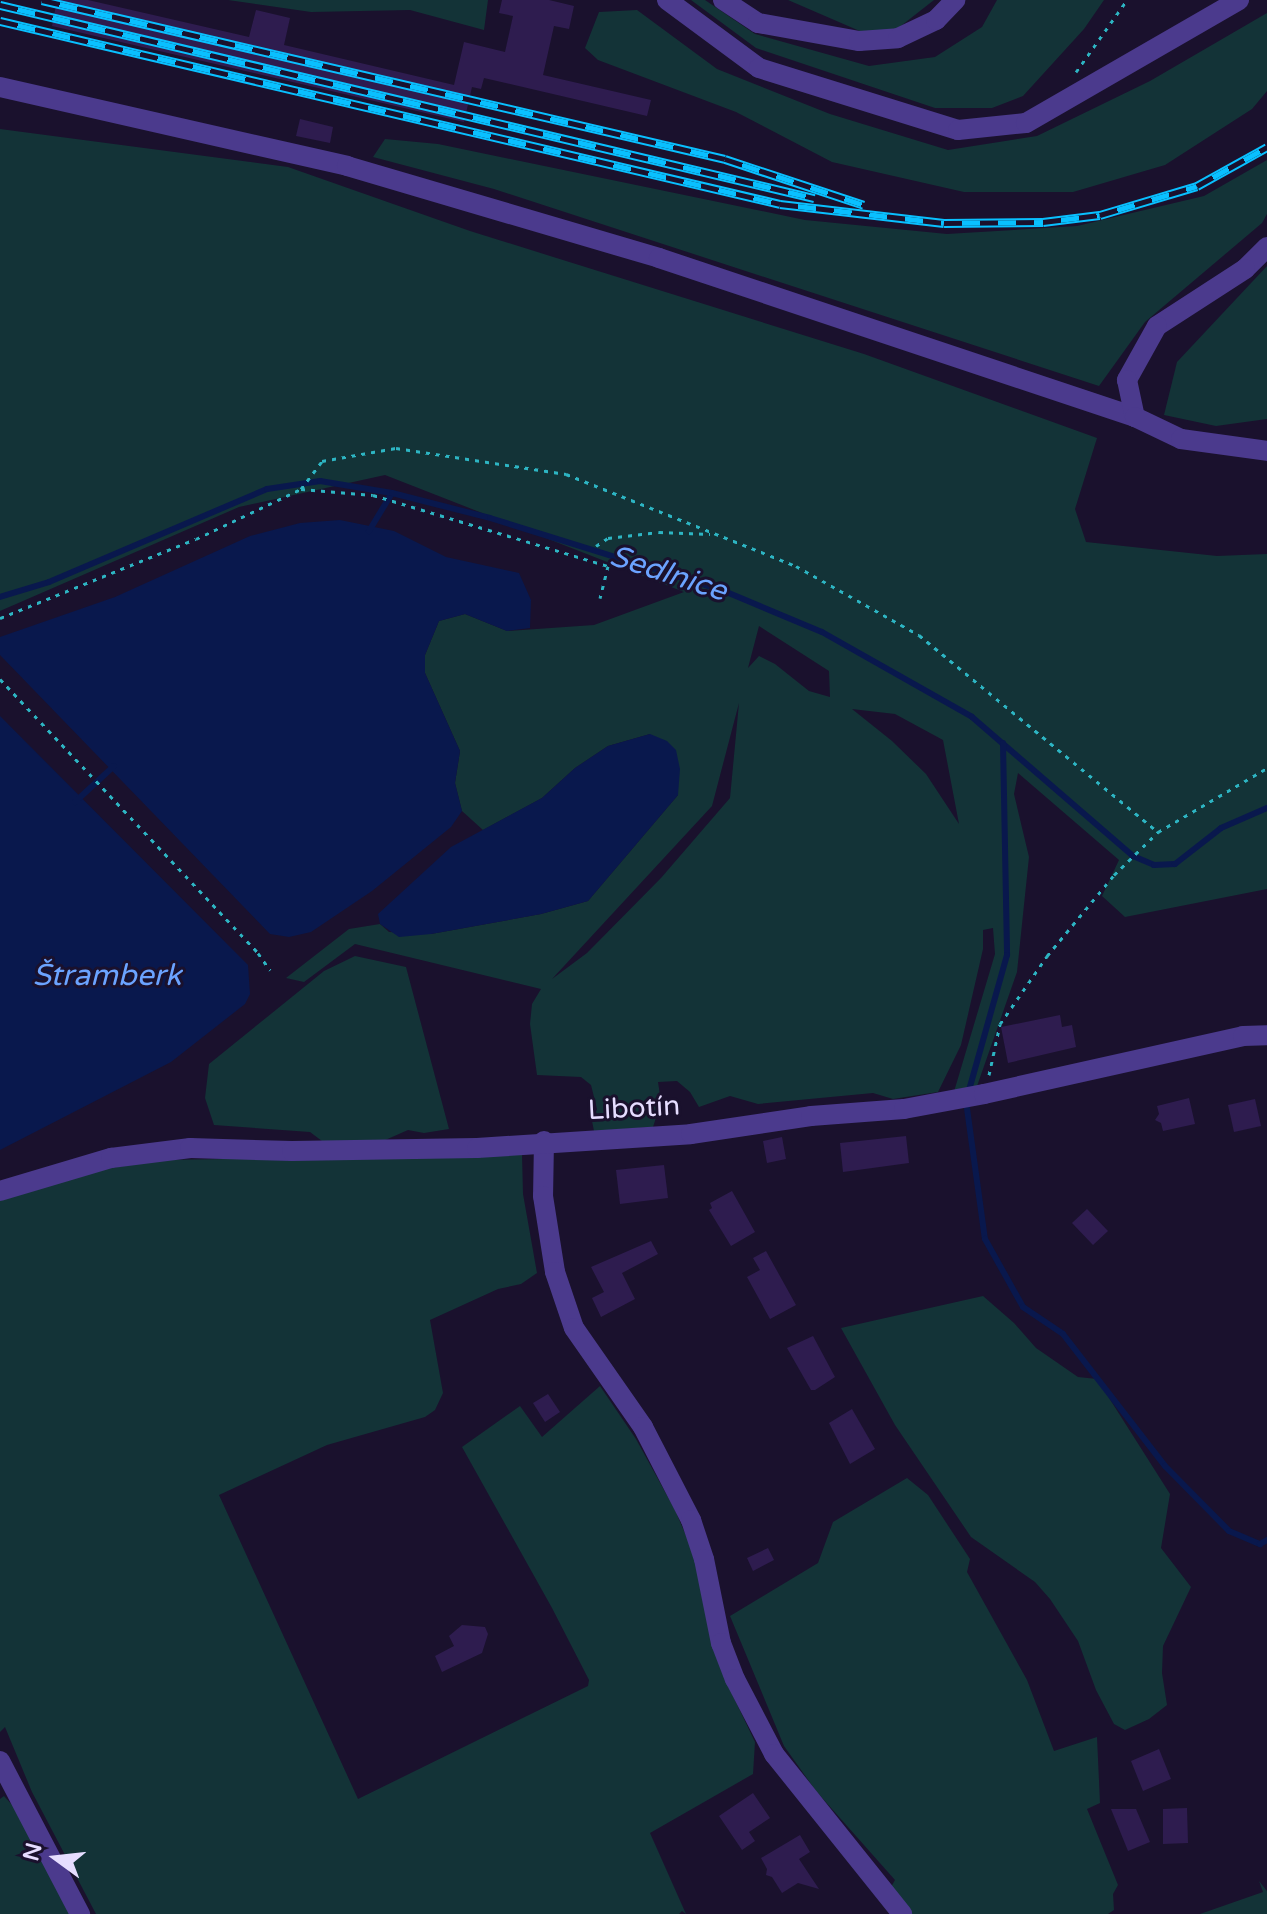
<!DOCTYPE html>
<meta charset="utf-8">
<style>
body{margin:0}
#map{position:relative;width:1267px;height:1914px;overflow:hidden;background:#1a112d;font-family:"Varela Round",sans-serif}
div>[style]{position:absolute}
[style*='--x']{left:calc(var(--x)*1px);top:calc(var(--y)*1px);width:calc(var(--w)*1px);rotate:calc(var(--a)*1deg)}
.green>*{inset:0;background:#133337}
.water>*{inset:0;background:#09184d}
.stream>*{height:6px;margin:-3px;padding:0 3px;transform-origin:3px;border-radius:3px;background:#09184d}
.building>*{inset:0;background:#2e1c4f}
.path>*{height:3px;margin-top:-1.5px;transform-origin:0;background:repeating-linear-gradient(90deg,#2db5c3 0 4px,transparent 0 10px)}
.minor>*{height:20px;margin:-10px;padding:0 10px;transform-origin:10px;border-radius:10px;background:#4b3a8d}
.rail>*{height:9px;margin-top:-4.5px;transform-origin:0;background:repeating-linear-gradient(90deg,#1a112d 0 18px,#09c0ff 0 36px);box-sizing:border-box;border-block:2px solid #09c0ff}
span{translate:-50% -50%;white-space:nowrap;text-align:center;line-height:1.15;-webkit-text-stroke:6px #1a112d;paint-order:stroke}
.street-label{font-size:28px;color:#e6ddff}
.water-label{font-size:30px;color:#6ba3ff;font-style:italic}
.north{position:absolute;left:16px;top:1818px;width:80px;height:80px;-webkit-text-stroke:6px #1a112d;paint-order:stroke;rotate:285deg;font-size:22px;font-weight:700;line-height:32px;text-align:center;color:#e6ddff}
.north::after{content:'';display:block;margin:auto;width:28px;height:36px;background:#e6ddff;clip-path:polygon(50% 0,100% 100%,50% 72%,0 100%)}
</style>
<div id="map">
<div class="green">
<div style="clip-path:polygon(228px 0,488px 0,484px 30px,410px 10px,311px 12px)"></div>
<div style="clip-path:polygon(691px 0,705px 0,755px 34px,869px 66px,935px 57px,982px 27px,997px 0,1104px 0,1084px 29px,1023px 96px,992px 108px,935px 108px,756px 48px)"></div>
<div style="clip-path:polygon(788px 0,934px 0,897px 29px,862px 32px)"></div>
<div style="clip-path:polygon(637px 10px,717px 69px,830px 114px,948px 150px,1037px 136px,1150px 81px,1267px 13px,1267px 91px,1252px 109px,1165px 165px,1073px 192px,964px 192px,832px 162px,736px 112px,598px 60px,585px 48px,599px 12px)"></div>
<div style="clip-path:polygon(evenodd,0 129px,288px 167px,470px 231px,864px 354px,1097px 438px,1075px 509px,1086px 542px,1217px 556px,1267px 554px,1267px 889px,1125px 917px,1102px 896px,1119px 860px,1018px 773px,1014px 794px,1029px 857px,1017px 972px,976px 1089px,953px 1095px,995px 954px,993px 928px,983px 930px,983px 949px,961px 1045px,938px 1092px,893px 1099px,873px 1093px,758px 1104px,730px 1096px,699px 1107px,690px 1092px,677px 1081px,658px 1082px,661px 1102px,653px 1127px,594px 1131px,592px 1121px,597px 1109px,591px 1085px,581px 1077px,537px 1075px,530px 1024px,532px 1004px,541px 989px,355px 944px,304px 982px,286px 978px,349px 929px,380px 924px,389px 932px,431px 934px,541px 914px,588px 901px,678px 795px,650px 734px,608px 746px,575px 768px,542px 798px,483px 830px,462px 811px,455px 783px,460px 751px,425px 673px,425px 655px,439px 621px,465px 614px,507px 631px,594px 625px,684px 592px,385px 475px,239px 507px,0 611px,0 129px,759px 626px,829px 671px,830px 697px,809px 691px,775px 664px,759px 656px,748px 668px,759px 626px,0 129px,739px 703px,730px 798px,661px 878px,587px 953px,552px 979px,712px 806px,739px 703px,0 129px,852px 709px,895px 714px,943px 740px,959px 824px,926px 774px,892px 741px,852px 709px)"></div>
<div style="clip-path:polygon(385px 139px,438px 144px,805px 220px,947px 234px,1077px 226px,1204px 196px,1267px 160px,1267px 214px,1262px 223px,1145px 322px,1099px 386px,494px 189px,373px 157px)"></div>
<div style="clip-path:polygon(1267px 266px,1267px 419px,1216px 426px,1164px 415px,1177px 362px)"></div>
<div style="clip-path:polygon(355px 956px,406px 967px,449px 1129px,424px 1133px,408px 1130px,374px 1145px,322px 1141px,310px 1132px,214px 1125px,205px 1098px,209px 1064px,324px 971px)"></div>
<div style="clip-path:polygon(522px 1154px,523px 1194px,537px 1273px,521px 1284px,498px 1289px,430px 1320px,443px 1393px,435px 1410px,425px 1417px,327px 1445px,219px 1495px,358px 1799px,588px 1686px,589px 1680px,552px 1608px,462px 1447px,520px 1406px,542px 1437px,600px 1386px,636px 1439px,675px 1510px,693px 1552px,733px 1696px,755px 1742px,753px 1774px,650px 1833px,686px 1914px,682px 1911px,679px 1914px,96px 1914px,32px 1792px,5px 1727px,0 1732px,0 1199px,92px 1171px,161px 1160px)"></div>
<div style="clip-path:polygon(983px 1296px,1014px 1323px,1036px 1348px,1078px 1377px,1097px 1379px,1170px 1494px,1161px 1548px,1191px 1587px,1163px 1646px,1162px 1673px,1167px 1705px,1149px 1719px,1125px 1730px,1114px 1724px,1096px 1690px,1078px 1641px,1050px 1599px,1035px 1582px,971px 1537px,895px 1425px,841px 1328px)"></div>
<div style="clip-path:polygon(907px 1478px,928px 1495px,970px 1559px,967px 1572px,1027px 1680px,1054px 1751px,1097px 1737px,1100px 1803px,1087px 1809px,1118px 1885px,1113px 1894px,1114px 1910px,1108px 1914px,910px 1914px,891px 1887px,895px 1880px,816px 1791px,784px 1746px,730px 1616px,818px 1563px,833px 1522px)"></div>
<div style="clip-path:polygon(4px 1796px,22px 1816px,74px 1914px,0 1914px,0 1799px)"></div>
<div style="clip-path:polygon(1259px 1881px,1267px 1891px,1267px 1914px,1200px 1914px,1263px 1892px)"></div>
</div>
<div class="water">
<div style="clip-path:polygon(340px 520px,394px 531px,446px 557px,519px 573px,531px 600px,530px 628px,507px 631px,465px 614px,439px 621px,425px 655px,425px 673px,460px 751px,455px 783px,462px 811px,451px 827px,372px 891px,311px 932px,289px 937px,270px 934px,0 655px,0 637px,115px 597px,250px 536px,300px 523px)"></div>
<div style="clip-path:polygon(0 716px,248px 965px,250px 994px,245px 1004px,171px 1062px,0 1150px)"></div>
<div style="clip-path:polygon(650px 734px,667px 741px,676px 750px,680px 769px,678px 795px,588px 901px,541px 914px,431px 934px,399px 937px,380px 924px,378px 914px,451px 847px,542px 798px,575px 768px,608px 746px)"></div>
</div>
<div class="stream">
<div style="--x:369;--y:531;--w:44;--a:-58.8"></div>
<div style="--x:0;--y:597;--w:51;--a:-17"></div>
<div style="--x:49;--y:582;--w:237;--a:-23.1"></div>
<div style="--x:267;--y:489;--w:54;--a:-8.6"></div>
<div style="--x:320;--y:481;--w:73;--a:9.5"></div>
<div style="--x:392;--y:493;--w:101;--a:14.3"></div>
<div style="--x:490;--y:518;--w:245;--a:17.3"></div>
<div style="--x:724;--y:591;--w:106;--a:22.7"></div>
<div style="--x:822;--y:632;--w:172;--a:29.5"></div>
<div style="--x:972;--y:717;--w:213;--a:40.8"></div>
<div style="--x:1133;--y:856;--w:23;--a:23"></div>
<div style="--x:1154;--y:865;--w:21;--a:-3"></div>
<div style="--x:1175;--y:864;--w:58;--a:-38"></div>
<div style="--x:1221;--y:828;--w:50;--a:-23.5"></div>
<div style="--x:1003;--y:743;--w:212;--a:88.9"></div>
<div style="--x:1007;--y:955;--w:152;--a:105.7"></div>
<div style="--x:966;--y:1101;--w:139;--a:82.2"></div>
<div style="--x:985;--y:1239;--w:78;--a:60.8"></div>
<div style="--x:1023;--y:1307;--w:48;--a:34"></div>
<div style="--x:1063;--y:1334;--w:167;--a:52.3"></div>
<div style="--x:1165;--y:1466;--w:91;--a:45.4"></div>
<div style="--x:1229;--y:1531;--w:34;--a:23"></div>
<div style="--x:1260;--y:1544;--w:8;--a:-30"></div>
<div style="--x:75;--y:802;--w:53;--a:-42.7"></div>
</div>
<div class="building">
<div style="clip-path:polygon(57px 0,88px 0,249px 37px,256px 10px,290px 18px,284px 45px,454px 85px,464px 42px,505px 52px,513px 16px,499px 13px,502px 0,549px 0,574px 6px,569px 29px,554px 26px,543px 75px,651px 100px,647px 116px,484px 78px,481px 89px,472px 87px,464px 122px,52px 26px)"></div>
<div style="clip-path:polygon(300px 119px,333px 127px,330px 143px,296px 136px)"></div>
<div style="clip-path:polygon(1060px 1015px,1062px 1027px,1072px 1025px,1076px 1047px,1008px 1063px,1001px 1027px)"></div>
<div style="clip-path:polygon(1189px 1098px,1195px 1124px,1163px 1131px,1161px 1123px,1155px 1120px,1159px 1114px,1157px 1106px)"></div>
<div style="clip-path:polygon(1255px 1099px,1261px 1126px,1234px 1132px,1228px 1105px)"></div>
<div style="clip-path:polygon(906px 1136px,909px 1163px,843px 1172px,840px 1143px)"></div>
<div style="clip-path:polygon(782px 1137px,786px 1159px,767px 1163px,763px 1141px)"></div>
<div style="clip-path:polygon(664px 1165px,668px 1198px,620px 1204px,616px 1170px)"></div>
<div style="clip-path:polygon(732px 1191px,755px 1232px,731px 1246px,709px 1210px,712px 1208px,710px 1203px)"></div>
<div style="clip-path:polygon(1087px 1209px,1108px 1231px,1093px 1245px,1072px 1223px)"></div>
<div style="clip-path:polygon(651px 1241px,658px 1254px,622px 1273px,635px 1299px,601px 1317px,592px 1298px,604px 1292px,591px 1267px)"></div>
<div style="clip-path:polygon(766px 1251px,796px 1305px,770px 1319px,747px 1277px,760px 1270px,753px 1258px)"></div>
<div style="clip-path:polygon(813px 1336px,835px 1377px,815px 1390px,811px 1390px,787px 1348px)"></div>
<div style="clip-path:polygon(548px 1394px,560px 1412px,545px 1422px,533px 1403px)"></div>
<div style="clip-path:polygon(852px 1409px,875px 1449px,850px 1464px,829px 1423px)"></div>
<div style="clip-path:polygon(768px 1548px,774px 1560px,753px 1571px,747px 1558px)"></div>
<div style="clip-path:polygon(462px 1625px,485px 1627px,488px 1634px,482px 1653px,442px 1672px,435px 1656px,454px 1646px,449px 1636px)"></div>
<div style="clip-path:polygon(1159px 1749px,1171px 1779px,1143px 1791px,1131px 1761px)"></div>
<div style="clip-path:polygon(753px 1793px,770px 1818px,749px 1832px,755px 1841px,742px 1850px,719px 1816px)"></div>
<div style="clip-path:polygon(1187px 1808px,1188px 1843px,1163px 1844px,1163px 1809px)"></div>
<div style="clip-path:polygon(1111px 1809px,1136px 1809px,1150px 1842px,1128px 1851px)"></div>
<div style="clip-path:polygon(800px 1835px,810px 1852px,799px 1859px,819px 1889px,798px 1883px,782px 1893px,772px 1877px,766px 1875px,767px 1869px,761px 1858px)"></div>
</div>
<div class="path">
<div style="--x:1076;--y:72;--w:88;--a:-54.7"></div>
<div style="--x:301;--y:489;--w:35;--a:-53"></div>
<div style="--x:322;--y:461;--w:75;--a:-10"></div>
<div style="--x:396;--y:448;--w:172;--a:8.7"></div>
<div style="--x:566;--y:474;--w:248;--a:21.8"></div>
<div style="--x:796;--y:566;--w:141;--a:29.3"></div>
<div style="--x:919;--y:635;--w:310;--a:39.5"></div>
<div style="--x:596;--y:546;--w:14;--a:-34"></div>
<div style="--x:608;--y:538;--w:51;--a:-6.7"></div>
<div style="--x:659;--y:532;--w:51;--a:2.2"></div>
<div style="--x:0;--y:618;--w:211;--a:-22"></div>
<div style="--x:196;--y:539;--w:116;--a:-25.5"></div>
<div style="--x:301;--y:489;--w:72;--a:4.8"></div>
<div style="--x:373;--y:495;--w:245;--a:16.8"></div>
<div style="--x:608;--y:566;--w:33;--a:104"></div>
<div style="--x:0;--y:679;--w:376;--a:46.7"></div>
<div style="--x:258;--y:953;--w:21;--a:55"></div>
<div style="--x:989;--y:1075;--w:52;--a:-77.8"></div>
<div style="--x:1000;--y:1024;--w:83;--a:-55.3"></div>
<div style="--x:1047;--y:956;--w:105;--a:-50.4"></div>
<div style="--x:1114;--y:875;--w:62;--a:-44.3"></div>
<div style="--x:1158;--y:832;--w:126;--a:-30.4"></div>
</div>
<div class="minor">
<div style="--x:667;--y:0;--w:114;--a:36.5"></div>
<div style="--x:759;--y:68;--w:208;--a:17.3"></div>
<div style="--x:958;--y:130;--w:68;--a:-5.9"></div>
<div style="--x:1026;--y:123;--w:246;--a:-30"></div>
<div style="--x:723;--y:0;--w:42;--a:33.3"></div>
<div style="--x:758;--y:23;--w:103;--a:10.1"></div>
<div style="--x:859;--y:41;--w:39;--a:-4"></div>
<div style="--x:898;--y:38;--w:42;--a:-25.3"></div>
<div style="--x:936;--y:20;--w:28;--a:-46"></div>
<div style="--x:0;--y:87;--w:356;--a:12.8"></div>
<div style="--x:347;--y:166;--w:325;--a:16.4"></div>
<div style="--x:659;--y:258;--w:502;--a:18.47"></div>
<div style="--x:1267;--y:247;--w:31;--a:135"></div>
<div style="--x:1245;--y:269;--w:105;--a:147.1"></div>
<div style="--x:1157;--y:326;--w:62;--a:119.1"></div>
<div style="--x:1127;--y:380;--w:38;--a:78"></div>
<div style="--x:1135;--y:417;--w:51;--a:25.6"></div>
<div style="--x:1181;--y:439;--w:87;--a:7.9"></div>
<div style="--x:544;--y:1141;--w:55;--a:91"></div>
<div style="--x:543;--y:1196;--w:77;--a:81"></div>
<div style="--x:555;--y:1272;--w:59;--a:71.3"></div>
<div style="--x:574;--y:1328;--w:121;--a:55.1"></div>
<div style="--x:643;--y:1427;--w:105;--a:62.7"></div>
<div style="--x:691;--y:1520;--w:41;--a:71.6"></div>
<div style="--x:704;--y:1559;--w:86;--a:78.6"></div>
<div style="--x:721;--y:1643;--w:39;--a:69"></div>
<div style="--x:735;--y:1679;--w:85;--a:62.5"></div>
<div style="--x:774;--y:1754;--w:205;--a:51.3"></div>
<div style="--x:0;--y:1191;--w:116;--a:-16.6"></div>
<div style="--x:111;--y:1158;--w:80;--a:-7.2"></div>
<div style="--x:190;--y:1148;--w:102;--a:1.7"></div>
<div style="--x:292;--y:1151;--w:185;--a:-0.9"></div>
<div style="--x:477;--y:1148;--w:214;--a:-3.7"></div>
<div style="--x:691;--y:1134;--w:121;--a:-8.5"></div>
<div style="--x:811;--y:1116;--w:93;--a:-4.3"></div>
<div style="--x:904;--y:1109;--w:81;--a:-10.6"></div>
<div style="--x:984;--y:1094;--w:265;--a:-12.6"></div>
<div style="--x:1243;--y:1036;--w:24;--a:-2"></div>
<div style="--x:0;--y:1761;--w:173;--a:62.4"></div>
</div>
<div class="rail">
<div style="--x:42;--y:0;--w:701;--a:13.1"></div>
<div style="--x:725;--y:159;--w:146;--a:18.3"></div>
<div style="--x:0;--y:5;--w:837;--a:13.34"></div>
<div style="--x:0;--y:21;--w:801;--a:13.2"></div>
<div style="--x:780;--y:204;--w:165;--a:6.6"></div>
<div style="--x:944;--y:223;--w:99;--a:-0.6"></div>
<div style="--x:1043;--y:222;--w:57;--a:-7"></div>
<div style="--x:1100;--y:215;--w:101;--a:-16.6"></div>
<div style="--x:1197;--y:186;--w:80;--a:-29.1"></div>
</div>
<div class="street-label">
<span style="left:634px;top:1108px;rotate:-3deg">Libotín</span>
</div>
<div class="water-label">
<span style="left:668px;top:574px;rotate:18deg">Sedlnice</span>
<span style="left:107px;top:976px">Štramberk</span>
</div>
<div class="north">N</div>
</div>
